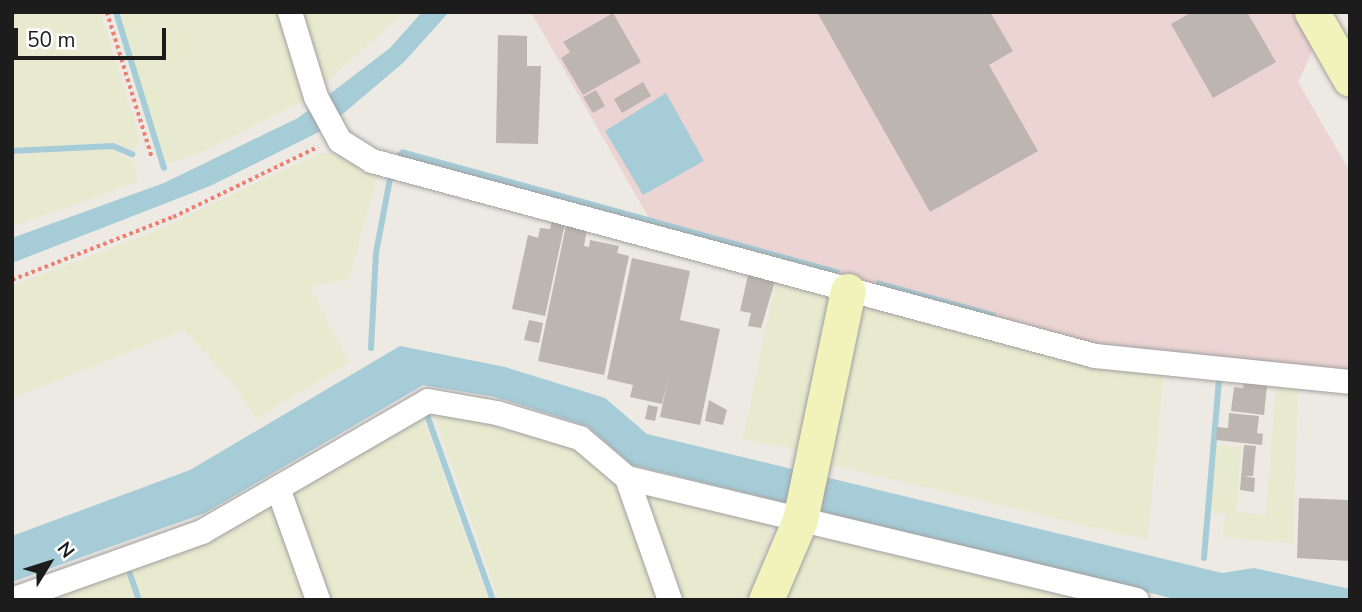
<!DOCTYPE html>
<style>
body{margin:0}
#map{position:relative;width:1362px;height:612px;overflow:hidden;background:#ede9e3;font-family:"Nunito Sans",sans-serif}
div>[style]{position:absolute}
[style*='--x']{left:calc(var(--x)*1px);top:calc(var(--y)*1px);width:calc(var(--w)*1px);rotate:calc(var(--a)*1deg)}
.commercial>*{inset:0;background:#ecd4d3}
.farmland>*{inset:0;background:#e8eacf}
.water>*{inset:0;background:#a6ccd7}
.stream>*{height:6px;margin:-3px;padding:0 3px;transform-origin:3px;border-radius:3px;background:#a6ccd7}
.building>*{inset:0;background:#bdb5b0}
.path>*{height:3.5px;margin-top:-1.75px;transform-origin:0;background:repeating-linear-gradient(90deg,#ed7f73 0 3.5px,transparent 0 7px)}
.roads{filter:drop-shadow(0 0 2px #a0a0a0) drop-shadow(0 0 2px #a0a0a0)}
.street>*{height:24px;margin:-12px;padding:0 12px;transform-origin:12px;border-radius:12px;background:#fff}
.secondary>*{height:35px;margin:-17.5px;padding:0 17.5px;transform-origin:17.5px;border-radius:17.5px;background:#f1f3ba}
span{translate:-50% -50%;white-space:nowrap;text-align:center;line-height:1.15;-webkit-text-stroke:5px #fff;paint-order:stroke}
.frame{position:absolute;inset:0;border:14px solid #1c1c1c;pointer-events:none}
.north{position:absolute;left:14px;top:528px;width:70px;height:70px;-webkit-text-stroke:5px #fff;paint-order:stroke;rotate:52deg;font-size:19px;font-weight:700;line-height:28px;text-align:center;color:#1c1c1c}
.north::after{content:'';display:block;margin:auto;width:24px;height:32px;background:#1c1c1c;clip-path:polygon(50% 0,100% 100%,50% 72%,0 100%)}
.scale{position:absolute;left:14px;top:28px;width:152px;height:32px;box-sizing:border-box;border:4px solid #1c1c1c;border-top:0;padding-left:9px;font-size:21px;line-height:24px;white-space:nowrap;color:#1c1c1c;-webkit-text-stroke:5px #fff;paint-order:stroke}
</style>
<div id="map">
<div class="commercial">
<div style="clip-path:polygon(531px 12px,1298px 12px,1316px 43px,1298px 82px,1350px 172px,1350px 374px,1088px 347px,838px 278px,840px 270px,649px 218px)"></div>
</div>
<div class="farmland">
<div style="clip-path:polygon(12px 12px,100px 12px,140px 139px,134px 151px,114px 142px,12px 149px)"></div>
<div style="clip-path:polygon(118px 12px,284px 12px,311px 97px,200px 153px,166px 164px)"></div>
<div style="clip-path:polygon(296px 12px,404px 12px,320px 88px)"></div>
<div style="clip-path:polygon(112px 149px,133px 161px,137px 182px,12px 227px,12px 155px)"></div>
<div style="clip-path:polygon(330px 153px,378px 173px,349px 279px,310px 287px,349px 363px,256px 419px,237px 388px,184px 330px,12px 398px,12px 286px,151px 233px,318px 154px)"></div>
<div style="clip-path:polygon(776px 279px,824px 294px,830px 302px,802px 451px,743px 439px)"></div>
<div style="clip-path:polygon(872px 307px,1164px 373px,1147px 540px,824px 463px,856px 316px)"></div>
<div style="clip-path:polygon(1276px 384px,1298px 387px,1293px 543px,1223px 537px,1225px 514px,1210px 512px,1215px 445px,1241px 447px,1236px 512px,1266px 515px)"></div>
<div style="clip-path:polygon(432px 408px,578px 450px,623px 488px,663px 600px,499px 600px)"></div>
<div style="clip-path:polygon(421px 413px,488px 600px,327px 600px,292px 501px,299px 486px)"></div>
<div style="clip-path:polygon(654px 494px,766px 519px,771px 535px,748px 600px,681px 600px,646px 500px)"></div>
<div style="clip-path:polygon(261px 504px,280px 515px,310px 600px,35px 600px)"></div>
<div style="clip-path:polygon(822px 535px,1096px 600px,785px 600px,804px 545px)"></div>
</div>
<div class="water">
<div style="clip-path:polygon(422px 12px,449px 12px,404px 62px,325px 129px,210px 186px,12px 263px,12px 238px,164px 183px,298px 118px,390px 48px)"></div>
<div style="clip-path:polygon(666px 93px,704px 161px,643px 195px,605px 131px)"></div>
<div style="clip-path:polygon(402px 149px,840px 270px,838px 278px,395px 155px)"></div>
<div style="clip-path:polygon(877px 280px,996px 313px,994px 321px,875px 288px)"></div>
<div style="clip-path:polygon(400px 346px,505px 367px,605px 398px,647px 434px,1222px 573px,1254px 568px,1350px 589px,1350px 600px,1179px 600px,632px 465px,587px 426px,495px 397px,423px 385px,205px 513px,12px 582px,12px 536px,190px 470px)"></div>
</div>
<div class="stream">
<div style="--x:116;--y:12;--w:163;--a:72.9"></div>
<div style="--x:12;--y:151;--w:101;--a:-2.8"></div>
<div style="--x:113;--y:146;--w:21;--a:23"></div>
<div style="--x:371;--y:348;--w:95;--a:-87"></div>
<div style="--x:376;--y:253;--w:75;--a:-79.3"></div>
<div style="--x:427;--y:415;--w:196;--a:70.4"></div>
<div style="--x:1204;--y:558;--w:179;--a:-85.2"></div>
<div style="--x:130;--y:574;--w:28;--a:71"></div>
</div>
<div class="building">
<div style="clip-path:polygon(817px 12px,990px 12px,1013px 51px,989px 65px,1038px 151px,930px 212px)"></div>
<div style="clip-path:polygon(1192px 12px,1247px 12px,1276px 62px,1213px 98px,1171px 24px)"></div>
<div style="clip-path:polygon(613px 13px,641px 62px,583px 95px,561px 58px,570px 52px,563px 42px)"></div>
<div style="clip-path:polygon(498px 35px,527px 36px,527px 66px,541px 66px,538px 144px,496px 143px)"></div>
<div style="clip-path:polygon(643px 82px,651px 96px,622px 113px,614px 99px)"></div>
<div style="clip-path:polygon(596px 90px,605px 106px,593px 113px,583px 97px)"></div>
<div style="clip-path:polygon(552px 220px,565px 223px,545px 316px,512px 309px,528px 235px,538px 238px,540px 228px,550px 229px)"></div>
<div style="clip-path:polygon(566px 225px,587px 229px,584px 246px,589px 247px,590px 240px,619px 246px,617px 253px,629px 256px,604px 375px,538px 361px)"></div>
<div style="clip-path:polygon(632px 258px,690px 271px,680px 320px,720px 329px,700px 425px,660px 417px,668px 379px,662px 404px,630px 397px,633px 385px,607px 379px)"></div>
<div style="clip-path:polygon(748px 275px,775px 281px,761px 328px,748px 326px,751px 313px,740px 311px)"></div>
<div style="clip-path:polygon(529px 320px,543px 323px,539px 343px,524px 340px)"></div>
<div style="clip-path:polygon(1244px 382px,1267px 385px,1264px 415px,1231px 411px,1234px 387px,1243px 388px)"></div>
<div style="clip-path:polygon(709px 400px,727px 410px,723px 425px,705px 421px)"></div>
<div style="clip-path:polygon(648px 405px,658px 407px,655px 421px,645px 419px)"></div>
<div style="clip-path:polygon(1229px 413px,1259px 416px,1257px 433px,1263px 434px,1262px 445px,1216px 440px,1217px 427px,1228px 428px)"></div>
<div style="clip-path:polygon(1244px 445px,1256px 446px,1253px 476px,1244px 476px,1255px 478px,1254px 492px,1240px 490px)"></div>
<div style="clip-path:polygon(1299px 498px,1350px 500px,1350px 561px,1297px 558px)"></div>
</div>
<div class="path">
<div style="--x:107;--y:12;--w:152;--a:72.8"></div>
<div style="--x:12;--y:280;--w:173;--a:-21.4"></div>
<div style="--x:173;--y:217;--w:161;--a:-25.8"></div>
</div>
<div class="roads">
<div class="street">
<div style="--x:290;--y:12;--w:89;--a:73"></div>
<div style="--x:316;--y:97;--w:50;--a:61.4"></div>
<div style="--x:340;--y:141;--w:38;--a:32"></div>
<div style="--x:372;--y:161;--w:749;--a:15.09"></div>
<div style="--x:1095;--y:356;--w:256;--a:5.8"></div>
<div style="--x:627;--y:478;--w:129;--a:70.6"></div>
<div style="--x:278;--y:488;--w:119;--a:70.3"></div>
<div style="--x:12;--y:600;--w:202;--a:-19.7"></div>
<div style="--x:202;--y:532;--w:261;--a:-30.1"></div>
<div style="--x:428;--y:401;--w:70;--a:9.9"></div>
<div style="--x:497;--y:413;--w:87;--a:16.8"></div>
<div style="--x:580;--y:438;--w:62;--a:40.4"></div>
<div style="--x:627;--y:478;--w:524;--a:13.45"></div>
</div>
<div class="secondary">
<div style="--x:1312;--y:12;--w:77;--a:60.4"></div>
<div style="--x:766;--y:600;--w:87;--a:-67"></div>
<div style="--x:800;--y:520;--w:234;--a:-78.2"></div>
</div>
</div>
<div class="frame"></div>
<div class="north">N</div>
<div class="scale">50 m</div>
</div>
